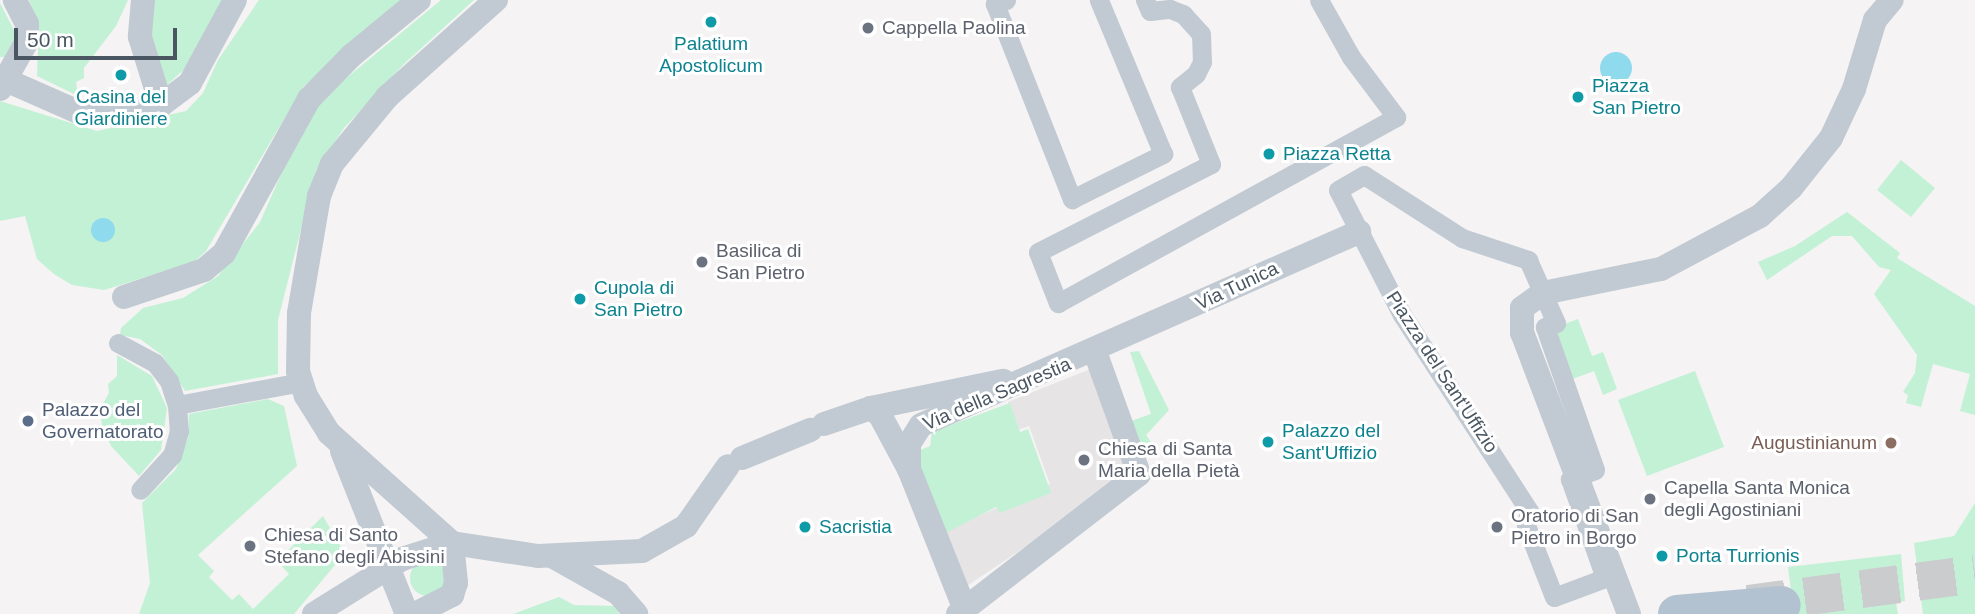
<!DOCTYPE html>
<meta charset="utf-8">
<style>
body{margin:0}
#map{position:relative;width:1975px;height:614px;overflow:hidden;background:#f5f3f3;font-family:Arial,sans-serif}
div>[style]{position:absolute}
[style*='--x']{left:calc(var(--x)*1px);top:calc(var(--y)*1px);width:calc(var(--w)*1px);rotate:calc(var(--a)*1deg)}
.education>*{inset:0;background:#e6e4e5}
.green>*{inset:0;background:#c3f1d5}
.round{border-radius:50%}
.water>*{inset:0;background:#90daee}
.primary-tunnel>*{height:38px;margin-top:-19px;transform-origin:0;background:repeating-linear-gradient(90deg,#caccce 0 38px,transparent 0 57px)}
.pedestrian>*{height:19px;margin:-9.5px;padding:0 9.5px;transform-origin:9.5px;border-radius:9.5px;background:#c1cad2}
.minor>*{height:24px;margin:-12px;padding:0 12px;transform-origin:12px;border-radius:12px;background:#c1cad2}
.primary>*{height:38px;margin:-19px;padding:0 19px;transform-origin:19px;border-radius:19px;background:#b3c2d1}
.dots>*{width:19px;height:19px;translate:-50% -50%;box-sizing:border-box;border:4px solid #fff;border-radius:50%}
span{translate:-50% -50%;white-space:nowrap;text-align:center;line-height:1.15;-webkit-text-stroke:6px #fff;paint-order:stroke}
.worship-label{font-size:19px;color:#5b616d}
.left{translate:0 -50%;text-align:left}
.culture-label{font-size:19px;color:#0d838f}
.street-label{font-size:19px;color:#4a5661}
.service-label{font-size:19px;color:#4e5e75}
.education-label{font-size:19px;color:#785e54}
.right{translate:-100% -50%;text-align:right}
.scale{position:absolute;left:14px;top:28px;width:163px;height:32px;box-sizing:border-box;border:4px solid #4a5661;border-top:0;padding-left:9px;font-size:21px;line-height:24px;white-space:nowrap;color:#4a5661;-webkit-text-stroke:5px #fff;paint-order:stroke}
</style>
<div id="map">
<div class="education">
<div style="clip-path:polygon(1093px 368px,1131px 476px,961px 590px,943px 532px,1050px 484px,1029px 426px,1018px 430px,1008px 402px)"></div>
</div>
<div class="green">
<div style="clip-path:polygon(29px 0,128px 0,116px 26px,84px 68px,84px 78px,76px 82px,78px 96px,37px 76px,39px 26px)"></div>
<div style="clip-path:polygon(154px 0,222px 0,190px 64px,167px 85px,151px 35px)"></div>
<div style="clip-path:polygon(259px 0,403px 0,303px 87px,206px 251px,194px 262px,104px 290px,72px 285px,54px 274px,37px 259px,25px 216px,0 221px,0 101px,97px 131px,186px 111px,203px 93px,218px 60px)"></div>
<div style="clip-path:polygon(441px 0,474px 0,404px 64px,344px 128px,316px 170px,278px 320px,278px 374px,185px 391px,162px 355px,140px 339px,120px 335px,121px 328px,143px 308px,183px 298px,218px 276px,260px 222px,303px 125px,327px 94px)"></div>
<div style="clip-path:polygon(0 3px,16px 34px,9px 57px,0 57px)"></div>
<div style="clip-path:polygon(1901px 160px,1935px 188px,1911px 217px,1877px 190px)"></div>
<div style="clip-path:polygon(1847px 212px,1900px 253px,1897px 258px,1975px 306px,1975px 415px,1960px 411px,1970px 374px,1933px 364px,1921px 407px,1906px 403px,1908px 395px,1903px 392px,1915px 373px,1917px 355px,1874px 294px,1891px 270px,1879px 267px,1852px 236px,1832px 236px,1767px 280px,1758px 262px,1795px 246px)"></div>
<div style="clip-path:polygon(1578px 319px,1592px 356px,1603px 352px,1617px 389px,1603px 395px,1594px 371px,1567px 381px,1548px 330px)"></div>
<div style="clip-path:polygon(1139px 351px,1169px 410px,1146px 435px,1151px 442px,1148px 449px,1141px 448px,1131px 421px,1151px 414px,1130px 352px)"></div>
<div style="clip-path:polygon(117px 355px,152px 376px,167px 408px,161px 450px,139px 476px,111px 446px,102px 425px,100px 409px,109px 393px,108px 384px,117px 376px)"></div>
<div style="clip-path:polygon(1695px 371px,1724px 447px,1647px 476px,1618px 400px)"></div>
<div style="clip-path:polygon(268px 399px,284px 406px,297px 466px,198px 555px,214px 571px,209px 577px,232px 600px,239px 594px,253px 609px,289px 574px,277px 561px,323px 516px,341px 547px,340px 559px,294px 614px,139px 614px,150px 583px,142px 503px,176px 469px,188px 438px,189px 414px)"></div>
<div style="clip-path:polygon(1010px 403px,1020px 432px,1028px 429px,1051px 493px,1000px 513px,996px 507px,946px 533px,913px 453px,930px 446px,932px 432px)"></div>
<div style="clip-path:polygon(1975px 503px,1975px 614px,1923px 614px,1914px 543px,1954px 536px)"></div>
<div style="clip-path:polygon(1901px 554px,1905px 601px,1835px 614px,1794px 614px,1788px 567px)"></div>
<div class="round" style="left:410px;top:560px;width:36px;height:36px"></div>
<div style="clip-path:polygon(559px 597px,574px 605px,616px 606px,619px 614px,513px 614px)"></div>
<div style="clip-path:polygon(1896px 603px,1898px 614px,1837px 614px,1837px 613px)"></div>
</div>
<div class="water">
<div class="round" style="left:1600px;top:52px;width:32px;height:32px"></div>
<div class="round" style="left:91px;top:218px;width:24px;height:24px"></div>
</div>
<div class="primary-tunnel">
<div style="--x:1748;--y:604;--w:229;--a:-7.5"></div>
</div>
<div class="pedestrian">
<div style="--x:1006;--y:0;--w:12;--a:160"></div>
<div style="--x:995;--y:4;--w:210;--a:68.5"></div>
<div style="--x:1072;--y:199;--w:102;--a:-26.3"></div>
<div style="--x:1163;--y:154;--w:167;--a:-112.6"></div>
<div style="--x:1145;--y:0;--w:12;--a:66"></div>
<div style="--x:1150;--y:11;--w:20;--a:-6"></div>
<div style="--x:1170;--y:9;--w:14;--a:21"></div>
<div style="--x:1183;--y:14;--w:27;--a:48"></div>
<div style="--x:1201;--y:34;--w:28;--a:88"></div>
<div style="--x:1202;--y:62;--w:13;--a:117"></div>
<div style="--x:1196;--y:74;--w:21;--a:141"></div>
<div style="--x:1180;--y:87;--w:83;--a:68.1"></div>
<div style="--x:1211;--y:164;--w:194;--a:153"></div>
<div style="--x:1038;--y:252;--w:55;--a:68.6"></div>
<div style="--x:1058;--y:303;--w:386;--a:-28.8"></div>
<div style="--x:1396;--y:117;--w:75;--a:-126.9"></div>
<div style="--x:1351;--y:57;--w:65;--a:-119.3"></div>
<div style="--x:1364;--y:175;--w:117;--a:32.7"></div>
<div style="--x:1462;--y:238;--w:70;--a:18.4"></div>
<div style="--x:1528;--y:260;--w:69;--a:66"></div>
<div style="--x:1556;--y:323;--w:12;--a:160"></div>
<div style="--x:1545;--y:327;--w:151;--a:70.7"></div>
<div style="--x:1595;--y:470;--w:27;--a:160"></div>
<div style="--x:1570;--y:479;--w:105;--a:70.5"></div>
<div style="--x:1605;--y:578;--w:54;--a:159.6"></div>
<div style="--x:1554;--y:597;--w:77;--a:-111.3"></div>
<div style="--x:1526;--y:525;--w:14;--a:-78"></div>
<div style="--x:1529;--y:511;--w:234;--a:-122.9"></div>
<div style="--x:1402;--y:315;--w:140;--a:-117.1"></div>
<div style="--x:1338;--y:190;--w:30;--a:-30"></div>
<div style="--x:118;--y:343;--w:42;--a:28.4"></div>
<div style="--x:155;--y:363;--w:23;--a:52"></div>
<div style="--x:169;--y:381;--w:25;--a:72"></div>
<div style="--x:177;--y:405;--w:26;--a:86"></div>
<div style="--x:179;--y:431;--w:25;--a:106"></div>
<div style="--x:172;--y:455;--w:47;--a:132.4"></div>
<div style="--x:177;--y:405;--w:126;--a:-10.5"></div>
</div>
<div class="minor">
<div style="--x:143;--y:0;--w:37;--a:95"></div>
<div style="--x:140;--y:37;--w:71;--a:72.8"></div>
<div style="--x:8;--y:81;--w:80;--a:23.7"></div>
<div style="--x:81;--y:113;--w:42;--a:0"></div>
<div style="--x:123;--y:113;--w:39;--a:-12"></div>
<div style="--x:161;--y:105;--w:36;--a:-37"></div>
<div style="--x:190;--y:83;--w:94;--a:-61.5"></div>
<div style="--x:0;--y:89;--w:55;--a:-60.6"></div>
<div style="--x:27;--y:41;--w:17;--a:-90"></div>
<div style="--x:27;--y:24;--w:27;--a:-117"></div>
<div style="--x:124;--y:297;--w:84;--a:-18.6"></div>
<div style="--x:204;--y:270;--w:26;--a:-40"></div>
<div style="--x:224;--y:253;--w:176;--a:-61.1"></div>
<div style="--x:309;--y:99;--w:60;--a:-45.7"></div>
<div style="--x:351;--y:56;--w:88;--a:-39.5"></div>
<div style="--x:871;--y:408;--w:11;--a:38"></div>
<div style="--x:880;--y:415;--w:61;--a:61.8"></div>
<div style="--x:909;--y:469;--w:152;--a:68.3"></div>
<div style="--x:824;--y:424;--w:50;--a:-18.8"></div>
<div style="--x:871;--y:408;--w:135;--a:-11.6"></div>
<div style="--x:342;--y:451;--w:175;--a:68.3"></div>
<div style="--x:742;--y:458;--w:74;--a:-22.4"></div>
<div style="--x:909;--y:469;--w:25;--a:-90"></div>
<div style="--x:909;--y:444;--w:22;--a:-58"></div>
<div style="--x:921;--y:425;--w:479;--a:-23.8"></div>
<div style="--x:552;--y:556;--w:76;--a:29.3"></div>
<div style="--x:618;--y:593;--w:28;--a:49"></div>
<div style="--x:314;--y:614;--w:104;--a:-32"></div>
<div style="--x:402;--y:559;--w:52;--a:-17.7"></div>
<div style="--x:452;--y:543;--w:87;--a:8.6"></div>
<div style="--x:538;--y:556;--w:104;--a:-2.8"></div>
<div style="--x:642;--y:551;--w:51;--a:-29.6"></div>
<div style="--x:686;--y:526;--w:73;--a:-55"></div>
<div style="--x:415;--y:614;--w:42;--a:-27.2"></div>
<div style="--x:452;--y:595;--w:13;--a:-72"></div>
<div style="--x:456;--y:583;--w:40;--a:-95.7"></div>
<div style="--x:452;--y:543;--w:165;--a:-138.2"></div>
<div style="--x:329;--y:433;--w:44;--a:-121.9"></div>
<div style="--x:306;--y:396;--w:26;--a:-108"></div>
<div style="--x:298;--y:371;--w:58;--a:-89"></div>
<div style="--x:299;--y:313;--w:119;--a:-80.3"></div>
<div style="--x:319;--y:196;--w:35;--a:-68"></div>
<div style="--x:332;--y:164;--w:87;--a:-50.6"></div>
<div style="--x:387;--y:97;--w:146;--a:-41.7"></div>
<div style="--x:958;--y:614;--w:229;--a:-37.7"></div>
<div style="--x:1139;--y:474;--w:130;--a:-109.8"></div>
<div style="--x:1629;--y:614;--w:301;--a:-110.8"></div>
<div style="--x:1522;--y:333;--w:25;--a:-90"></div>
<div style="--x:1522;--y:308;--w:26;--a:-36"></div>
<div style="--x:1543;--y:293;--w:120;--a:-11.5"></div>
<div style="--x:1661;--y:269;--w:112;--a:-28.2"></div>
<div style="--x:1760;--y:216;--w:42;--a:-42.1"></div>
<div style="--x:1791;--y:188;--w:64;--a:-51.3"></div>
<div style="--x:1831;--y:138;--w:54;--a:-64.9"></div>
<div style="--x:1854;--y:89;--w:72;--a:-73.1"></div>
<div style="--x:1875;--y:20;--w:26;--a:-50"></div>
</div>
<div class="primary">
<div style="--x:1677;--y:614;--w:105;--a:-4.9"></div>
</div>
<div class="dots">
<div style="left:711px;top:22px;background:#0f9aa8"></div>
<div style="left:868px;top:28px;background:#6b7280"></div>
<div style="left:121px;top:75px;background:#0f9aa8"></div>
<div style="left:1578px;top:97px;background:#0f9aa8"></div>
<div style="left:1269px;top:154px;background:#0f9aa8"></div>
<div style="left:702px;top:262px;background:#6b7280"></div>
<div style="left:580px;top:299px;background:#0f9aa8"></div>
<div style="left:28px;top:421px;background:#5c6f8a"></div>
<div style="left:1268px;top:442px;background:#0f9aa8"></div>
<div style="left:1891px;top:443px;background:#8d6e63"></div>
<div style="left:1084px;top:460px;background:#6b7280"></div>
<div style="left:1650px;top:499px;background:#6b7280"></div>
<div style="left:805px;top:527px;background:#0f9aa8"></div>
<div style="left:1497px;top:527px;background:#6b7280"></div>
<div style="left:250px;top:546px;background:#6b7280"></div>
<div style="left:1662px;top:556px;background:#0f9aa8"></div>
</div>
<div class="worship-label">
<span class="left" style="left:882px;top:28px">Cappella Paolina</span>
<span class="left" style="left:716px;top:262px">Basilica di<br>San Pietro</span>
<span class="left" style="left:1098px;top:460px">Chiesa di Santa<br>Maria della Pietà</span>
<span class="left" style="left:1664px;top:499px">Capella Santa Monica<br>degli Agostiniani</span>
<span class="left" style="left:1511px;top:527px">Oratorio di San<br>Pietro in Borgo</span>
<span class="left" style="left:264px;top:546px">Chiesa di Santo<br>Stefano degli Abissini</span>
</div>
<div class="culture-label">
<span style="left:711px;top:55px">Palatium<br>Apostolicum</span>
<span class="left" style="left:1592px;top:97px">Piazza<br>San Pietro</span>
<span style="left:121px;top:108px">Casina del<br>Giardiniere</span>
<span class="left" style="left:1283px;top:154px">Piazza Retta</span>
<span class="left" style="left:594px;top:299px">Cupola di<br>San Pietro</span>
<span class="left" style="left:1282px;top:442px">Palazzo del<br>Sant'Uffizio</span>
<span class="left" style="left:819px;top:527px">Sacristia</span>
<span class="left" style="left:1676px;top:556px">Porta Turrionis</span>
</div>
<div class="street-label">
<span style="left:1237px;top:286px;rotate:-25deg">Via Tunica</span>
<span style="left:1442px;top:372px;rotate:57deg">Piazza del Sant'Uffizio</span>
<span style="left:997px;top:394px;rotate:-23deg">Via della Sagrestia</span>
</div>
<div class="service-label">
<span class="left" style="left:42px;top:421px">Palazzo del<br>Governatorato</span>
</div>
<div class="education-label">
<span class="right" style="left:1877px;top:443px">Augustinianum</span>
</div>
<div class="scale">50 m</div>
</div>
